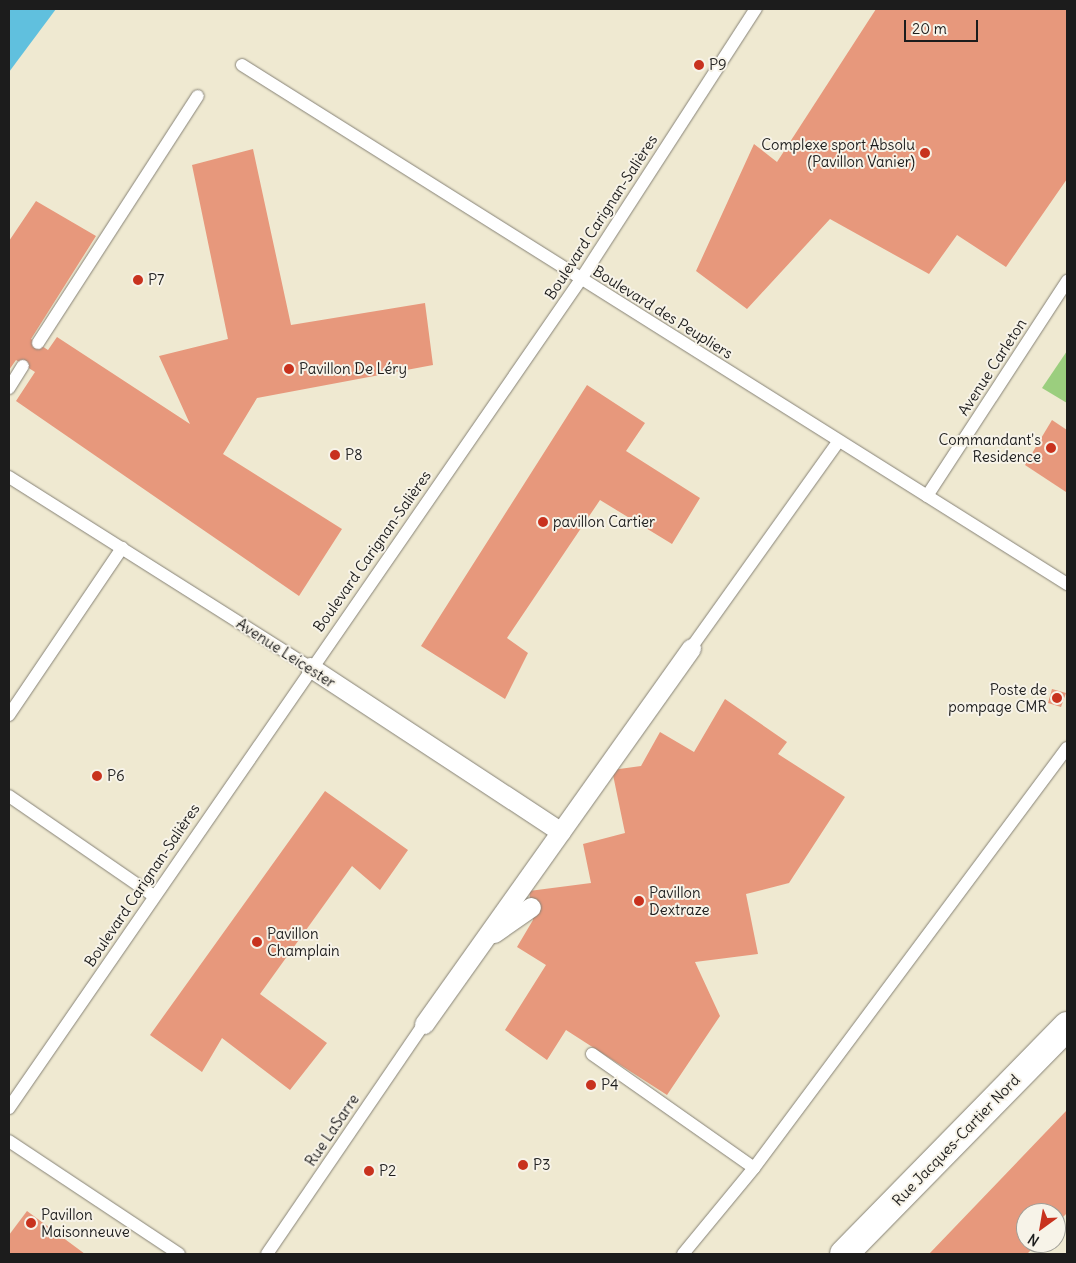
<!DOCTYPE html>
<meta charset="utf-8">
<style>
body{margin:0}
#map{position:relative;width:1076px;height:1263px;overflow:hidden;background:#efe9d1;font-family:Delius,sans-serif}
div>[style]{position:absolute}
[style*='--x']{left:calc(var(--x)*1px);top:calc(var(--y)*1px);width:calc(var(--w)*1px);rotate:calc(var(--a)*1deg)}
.green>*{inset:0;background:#9bce7e}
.water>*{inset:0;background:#60c0de}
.building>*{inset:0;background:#e7987c}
.roads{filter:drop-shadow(0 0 1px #868276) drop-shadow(0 0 1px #868276)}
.service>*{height:12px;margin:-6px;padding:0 6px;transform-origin:6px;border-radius:6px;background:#fff}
.pedestrian>*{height:19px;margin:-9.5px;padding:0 9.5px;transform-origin:9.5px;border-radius:9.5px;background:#fff}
.tertiary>*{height:28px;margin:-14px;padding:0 14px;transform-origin:14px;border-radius:14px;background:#fff}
.dots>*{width:14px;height:14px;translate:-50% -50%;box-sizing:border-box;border:2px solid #f7f3e8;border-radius:50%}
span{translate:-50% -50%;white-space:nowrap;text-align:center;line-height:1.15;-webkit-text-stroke:4px #f7f3e8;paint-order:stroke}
.poi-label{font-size:15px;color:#1c1c1c}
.left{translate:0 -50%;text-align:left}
.right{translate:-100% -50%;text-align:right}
.street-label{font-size:15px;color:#1c1c1c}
.frame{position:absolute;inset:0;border:10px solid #1c1c1c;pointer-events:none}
.north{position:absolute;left:1016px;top:1203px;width:50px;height:50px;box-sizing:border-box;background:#f7f3e8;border:1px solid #9f9d96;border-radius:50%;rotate:212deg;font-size:14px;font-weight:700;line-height:20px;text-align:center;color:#1c1c1c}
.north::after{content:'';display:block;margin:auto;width:18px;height:22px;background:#c8321e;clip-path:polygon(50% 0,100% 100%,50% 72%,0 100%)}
.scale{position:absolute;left:904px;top:20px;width:74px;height:22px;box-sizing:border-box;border:2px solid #1c1c1c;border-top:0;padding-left:6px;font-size:15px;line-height:18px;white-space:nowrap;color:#1c1c1c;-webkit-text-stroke:4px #f7f3e8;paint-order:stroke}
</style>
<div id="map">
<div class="green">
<div style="clip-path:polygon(1067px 351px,1067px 403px,1042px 388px)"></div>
</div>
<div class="water">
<div style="clip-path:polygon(9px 9px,56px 9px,9px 72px)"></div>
</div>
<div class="building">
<div style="clip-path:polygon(876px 9px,1067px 9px,1067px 179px,1006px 267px,957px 235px,929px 274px,830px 219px,747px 309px,696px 271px,754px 144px,777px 162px)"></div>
<div style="clip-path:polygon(253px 149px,291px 325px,425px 303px,433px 365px,257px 398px,223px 454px,342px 529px,299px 596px,16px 401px,35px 372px,16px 360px,9px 370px,9px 241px,36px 201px,96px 236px,31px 339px,48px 350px,57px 337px,190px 424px,159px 356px,228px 339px,192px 165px)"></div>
<div style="clip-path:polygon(587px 385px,645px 423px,626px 451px,700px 498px,672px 544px,600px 500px,507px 638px,528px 653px,505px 699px,421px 646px)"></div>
<div style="clip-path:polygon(1052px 420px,1067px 430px,1066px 492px,1025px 465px)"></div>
<div style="clip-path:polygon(1052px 689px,1066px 693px,1061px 707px,1048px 703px)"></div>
<div style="clip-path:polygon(725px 699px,787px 742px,778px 754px,845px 797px,789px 883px,746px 894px,758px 954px,695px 962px,720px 1016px,667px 1095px,566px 1030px,547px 1060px,505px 1030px,546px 965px,517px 947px,533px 920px,529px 891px,591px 883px,583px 844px,625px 833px,612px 770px,641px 766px,660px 732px,694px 752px)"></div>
<div style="clip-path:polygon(325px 791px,408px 850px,380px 890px,352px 866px,260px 994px,327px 1043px,290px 1090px,222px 1038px,202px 1072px,150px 1035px)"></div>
<div style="clip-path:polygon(1067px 1110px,1067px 1213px,1056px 1224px,1056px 1213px,1026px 1213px,1026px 1243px,1038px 1243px,1027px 1254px,929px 1254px)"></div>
<div style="clip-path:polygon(27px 1211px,85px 1254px,9px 1254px,9px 1235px)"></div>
</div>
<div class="roads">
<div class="service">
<div style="--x:242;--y:65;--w:975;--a:32.17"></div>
<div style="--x:38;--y:343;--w:294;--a:-57.1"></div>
<div style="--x:9;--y:388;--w:26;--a:-58"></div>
<div style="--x:9;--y:477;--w:356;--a:32.3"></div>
<div style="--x:927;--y:496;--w:257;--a:-56.9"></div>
<div style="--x:691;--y:648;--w:253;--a:-54.5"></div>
<div style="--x:9;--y:715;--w:202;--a:-55.9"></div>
<div style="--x:9;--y:796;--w:176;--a:34.6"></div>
<div style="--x:592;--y:1054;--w:198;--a:35.1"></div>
<div style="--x:9;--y:1108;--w:1007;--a:-55.39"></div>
<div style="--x:581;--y:279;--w:322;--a:-57.1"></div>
<div style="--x:9;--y:1141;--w:204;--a:33.6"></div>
<div style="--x:267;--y:1254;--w:278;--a:-55.7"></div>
<div style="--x:683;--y:1254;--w:112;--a:-50.5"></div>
<div style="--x:754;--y:1168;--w:524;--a:-53.31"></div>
</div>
<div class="pedestrian">
<div style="--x:310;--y:667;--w:300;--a:33.3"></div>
<div style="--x:494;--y:933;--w:45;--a:-35.1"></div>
<div style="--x:424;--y:1024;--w:461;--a:-54.6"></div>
</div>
<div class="tertiary">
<div style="--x:844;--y:1254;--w:319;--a:-45.6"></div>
</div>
</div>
<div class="dots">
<div style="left:699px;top:65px;background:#c8321e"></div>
<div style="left:925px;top:153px;background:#c8321e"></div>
<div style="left:138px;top:280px;background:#c8321e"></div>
<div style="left:289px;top:369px;background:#c8321e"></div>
<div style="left:1051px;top:448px;background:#c8321e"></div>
<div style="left:335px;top:455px;background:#c8321e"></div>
<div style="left:543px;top:522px;background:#c8321e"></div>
<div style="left:1057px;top:698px;background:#c8321e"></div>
<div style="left:97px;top:776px;background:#c8321e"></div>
<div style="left:639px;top:901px;background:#c8321e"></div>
<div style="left:257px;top:942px;background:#c8321e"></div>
<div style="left:591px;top:1085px;background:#c8321e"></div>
<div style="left:523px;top:1165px;background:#c8321e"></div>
<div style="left:369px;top:1171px;background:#c8321e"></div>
<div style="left:31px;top:1223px;background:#c8321e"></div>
</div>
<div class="poi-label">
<span class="left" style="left:709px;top:65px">P9</span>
<span class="right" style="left:915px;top:153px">Complexe sport Absolu<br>(Pavillon Vanier)</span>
<span class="left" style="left:148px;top:280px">P7</span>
<span class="left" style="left:299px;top:369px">Pavillon De Léry</span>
<span class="right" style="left:1041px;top:448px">Commandant's<br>Residence</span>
<span class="left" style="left:345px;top:455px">P8</span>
<span class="left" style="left:553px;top:522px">pavillon Cartier</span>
<span class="right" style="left:1047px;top:698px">Poste de<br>pompage CMR</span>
<span class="left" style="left:107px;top:776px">P6</span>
<span class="left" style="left:649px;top:901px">Pavillon<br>Dextraze</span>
<span class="left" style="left:267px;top:942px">Pavillon<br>Champlain</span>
<span class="left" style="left:601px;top:1085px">P4</span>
<span class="left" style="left:533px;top:1165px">P3</span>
<span class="left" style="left:379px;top:1171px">P2</span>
<span class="left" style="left:41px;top:1223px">Pavillon<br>Maisonneuve</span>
</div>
<div class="street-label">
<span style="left:601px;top:217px;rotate:-57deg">Boulevard Carignan-Salières</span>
<span style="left:663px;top:312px;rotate:32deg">Boulevard des Peupliers</span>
<span style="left:992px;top:367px;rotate:-57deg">Avenue Carleton</span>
<span style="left:372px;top:551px;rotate:-55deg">Boulevard Carignan-Salières</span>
<span style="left:286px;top:653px;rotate:33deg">Avenue Leicester</span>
<span style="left:142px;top:885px;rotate:-56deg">Boulevard Carignan-Salières</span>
<span style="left:332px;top:1130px;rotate:-56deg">Rue LaSarre</span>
<span style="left:956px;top:1140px;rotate:-46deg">Rue Jacques-Cartier Nord</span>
</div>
<div class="frame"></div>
<div class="north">N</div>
<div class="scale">20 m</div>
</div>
